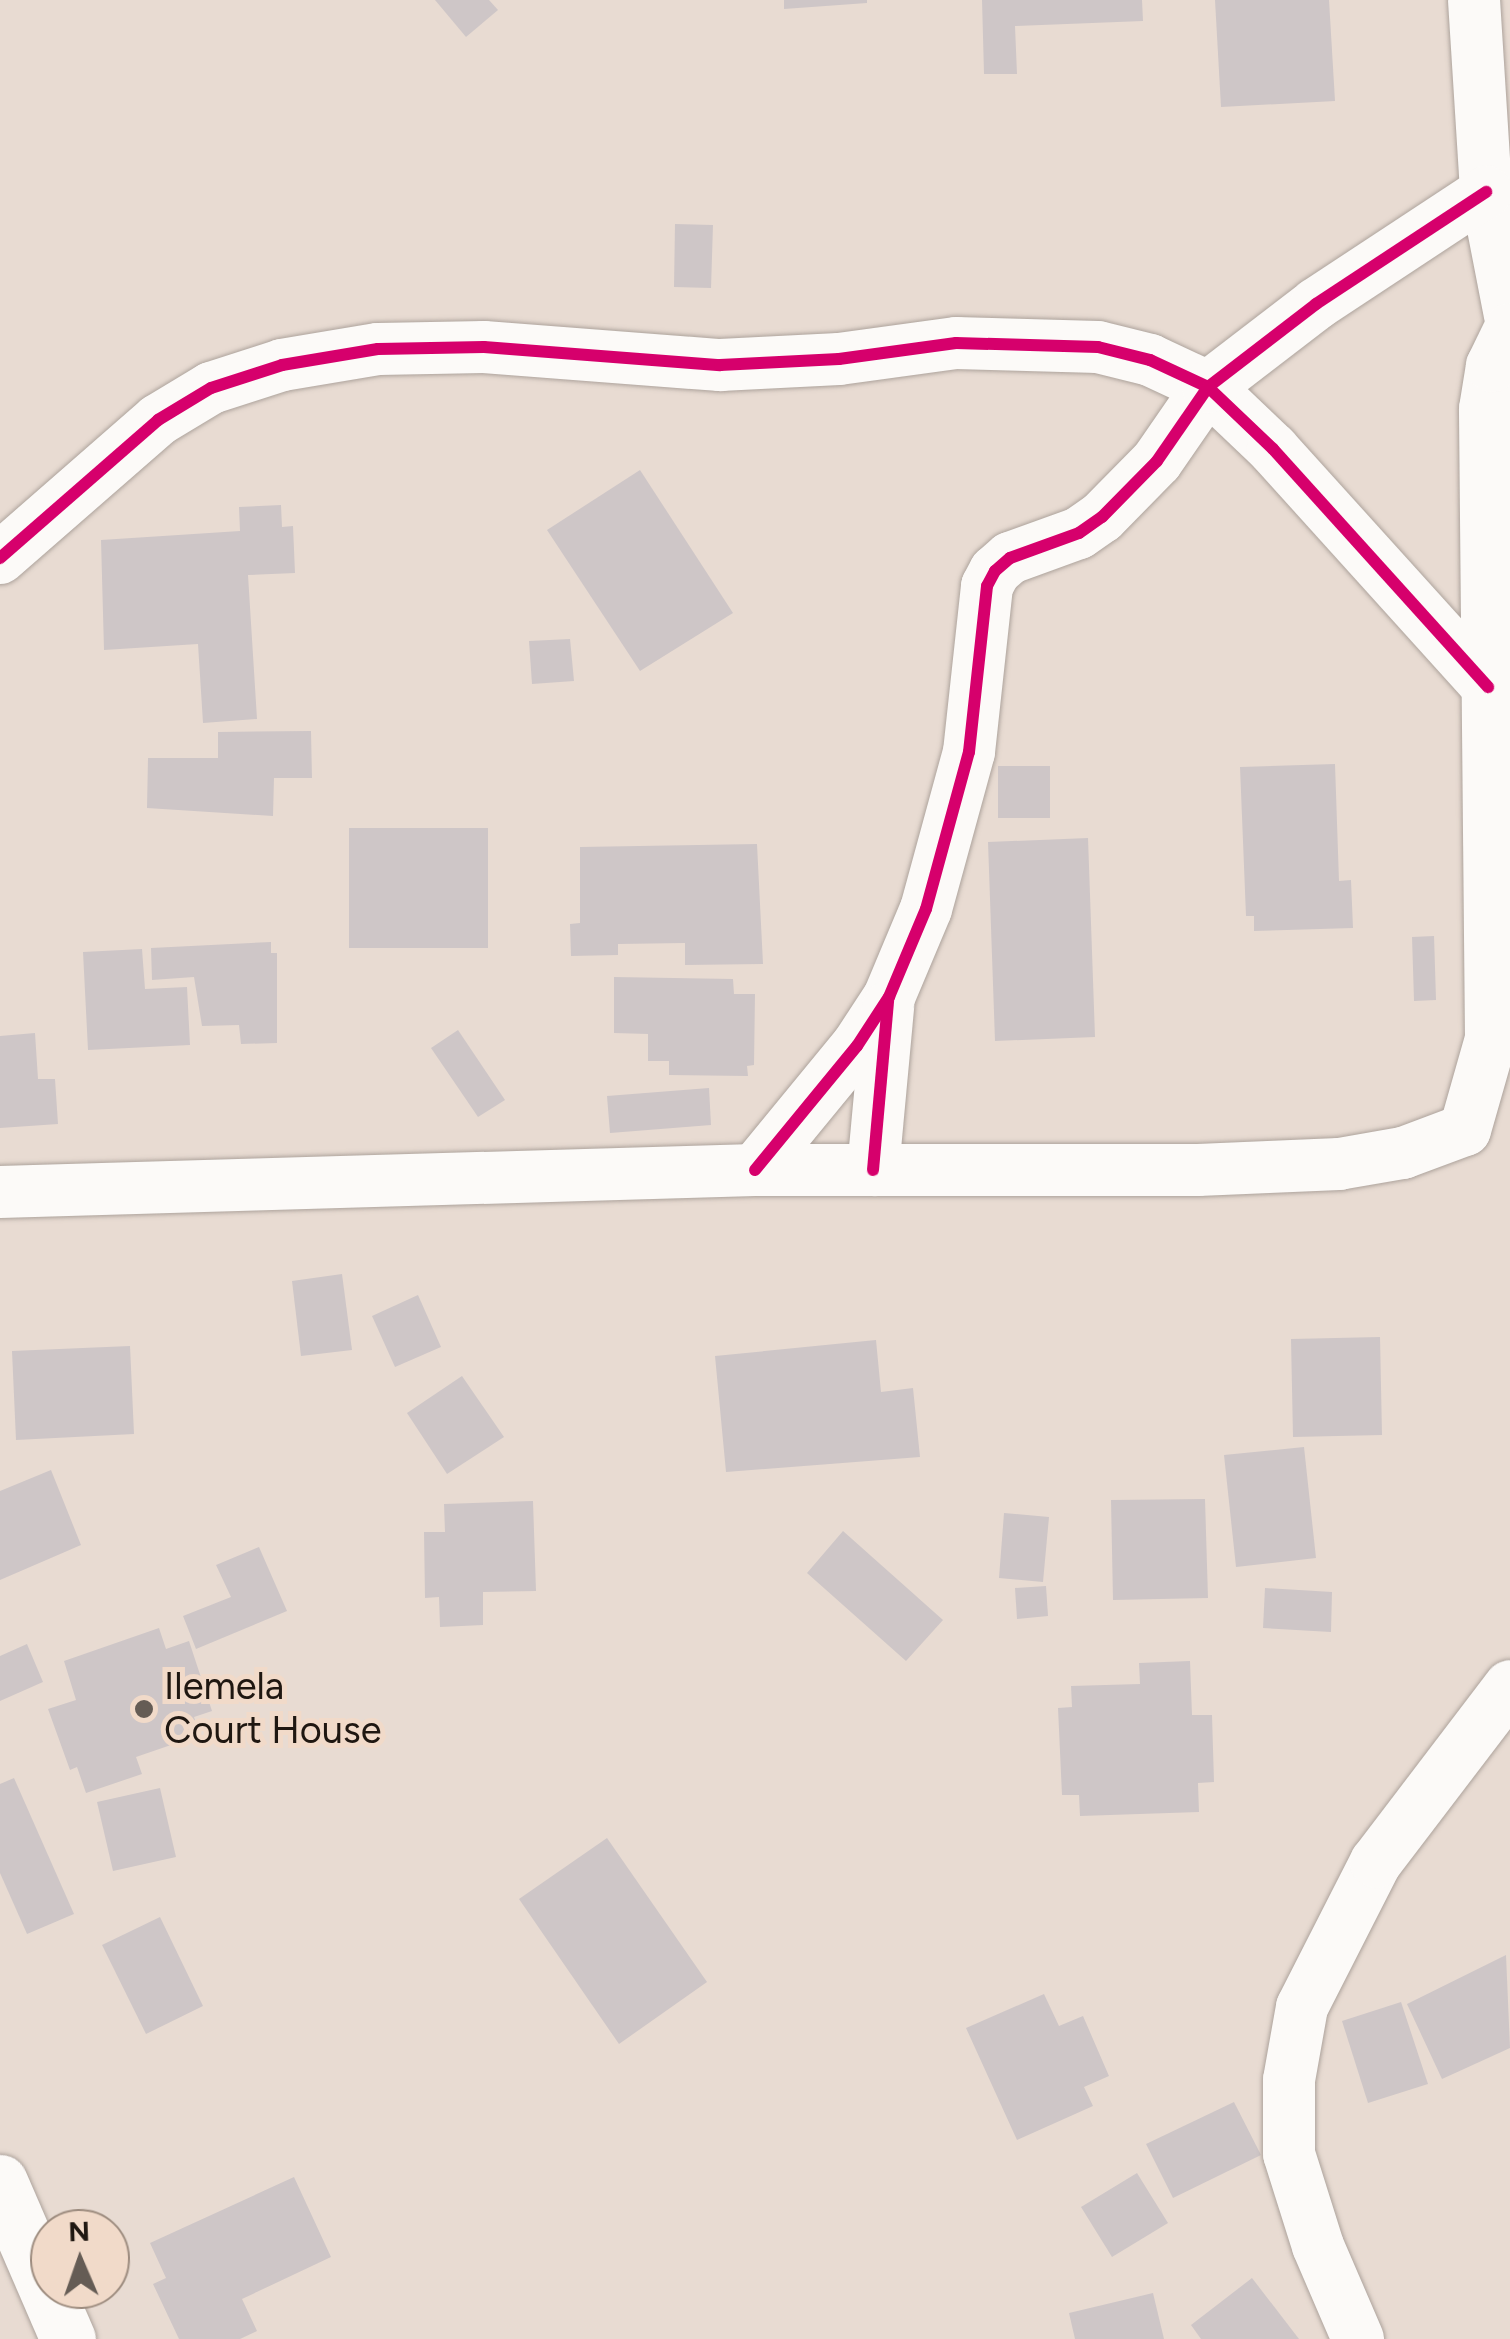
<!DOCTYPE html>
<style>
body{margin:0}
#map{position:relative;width:1510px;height:2339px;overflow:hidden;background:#e8dbd2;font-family:Figtree,sans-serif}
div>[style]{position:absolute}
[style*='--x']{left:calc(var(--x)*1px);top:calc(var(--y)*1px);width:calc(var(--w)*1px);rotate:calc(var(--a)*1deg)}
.building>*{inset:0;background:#cec6c7}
.roads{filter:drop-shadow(0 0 2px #ada39c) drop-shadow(0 0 2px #ada39c)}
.street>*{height:52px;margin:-26px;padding:0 26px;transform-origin:26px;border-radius:26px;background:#fcfaf8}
.secondary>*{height:55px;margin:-27.5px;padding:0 27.5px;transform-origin:27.5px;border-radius:27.5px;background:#fcfaf8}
.cycleway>*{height:12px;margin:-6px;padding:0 6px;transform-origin:6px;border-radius:6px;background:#d6006c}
.dots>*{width:28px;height:28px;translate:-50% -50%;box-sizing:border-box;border:5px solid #f1dac9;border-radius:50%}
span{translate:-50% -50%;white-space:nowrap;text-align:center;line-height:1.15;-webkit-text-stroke:10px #f1dac9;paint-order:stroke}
.poi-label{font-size:38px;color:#1f1711}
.left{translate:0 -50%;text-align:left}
.north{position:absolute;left:30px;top:2209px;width:100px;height:100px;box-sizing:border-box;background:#f1dac9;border:2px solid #9d8c7f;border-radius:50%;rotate:358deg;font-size:28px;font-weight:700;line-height:40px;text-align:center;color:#1f1711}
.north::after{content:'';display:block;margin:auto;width:35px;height:45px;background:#655c55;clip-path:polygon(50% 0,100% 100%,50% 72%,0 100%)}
</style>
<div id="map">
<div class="building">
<div style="clip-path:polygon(435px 0,489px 0,498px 10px,466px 37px)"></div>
<div style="clip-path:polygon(784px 0,867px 0,867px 3px,784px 9px)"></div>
<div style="clip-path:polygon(982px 0,1142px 0,1143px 21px,1015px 26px,1017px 74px,984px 74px)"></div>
<div style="clip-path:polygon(1215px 0,1329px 0,1335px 101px,1221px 107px)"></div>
<div style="clip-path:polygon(675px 224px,713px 225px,711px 288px,674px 287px)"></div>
<div style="clip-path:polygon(640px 470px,733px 613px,640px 671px,547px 530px)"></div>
<div style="clip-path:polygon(281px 505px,282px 527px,293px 526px,295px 573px,248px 575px,257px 719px,203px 723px,198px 644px,104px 650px,101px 540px,240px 531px,239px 507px)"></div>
<div style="clip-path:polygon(570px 639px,574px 681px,532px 684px,529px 641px)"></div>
<div style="clip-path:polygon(311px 731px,312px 778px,274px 778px,273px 816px,147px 808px,148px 758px,218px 758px,218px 732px)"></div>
<div style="clip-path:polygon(1335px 764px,1339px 881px,1351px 880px,1353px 928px,1254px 931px,1254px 916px,1246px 916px,1240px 767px)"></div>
<div style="clip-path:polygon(998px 766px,1050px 766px,1050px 818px,998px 818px)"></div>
<div style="clip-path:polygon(349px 828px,488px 828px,488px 948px,349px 948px)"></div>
<div style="clip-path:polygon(1088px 838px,1095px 1037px,995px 1041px,988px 842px)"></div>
<div style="clip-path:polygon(757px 844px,763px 964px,685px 965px,685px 943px,618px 944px,618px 955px,571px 956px,570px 924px,580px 923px,580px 847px)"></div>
<div style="clip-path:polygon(1434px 936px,1436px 1000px,1414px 1001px,1412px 937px)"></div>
<div style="clip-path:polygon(271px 942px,271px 953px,277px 953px,277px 1043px,241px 1044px,239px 1025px,202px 1026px,194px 977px,152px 980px,151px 948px)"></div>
<div style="clip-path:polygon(142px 949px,145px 989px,187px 987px,190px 1045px,88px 1050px,83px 952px)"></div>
<div style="clip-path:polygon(614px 977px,733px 979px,734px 994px,755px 994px,754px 1065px,747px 1066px,748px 1076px,669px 1075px,669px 1061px,648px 1061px,648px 1034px,614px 1033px)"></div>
<div style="clip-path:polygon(458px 1030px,505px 1100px,478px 1117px,431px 1048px)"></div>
<div style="clip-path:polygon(35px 1033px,38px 1079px,55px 1079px,58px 1124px,0 1128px,0 1036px)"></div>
<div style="clip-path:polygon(709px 1088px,711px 1125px,610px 1133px,607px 1096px)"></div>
<div style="clip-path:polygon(342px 1274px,352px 1350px,301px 1356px,292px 1281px)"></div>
<div style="clip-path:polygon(418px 1295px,441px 1347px,395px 1367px,372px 1316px)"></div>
<div style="clip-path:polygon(1380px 1337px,1382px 1435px,1293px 1437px,1291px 1339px)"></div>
<div style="clip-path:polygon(876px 1340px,881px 1392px,913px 1388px,920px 1457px,726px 1472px,715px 1356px)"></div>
<div style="clip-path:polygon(130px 1346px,134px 1434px,16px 1440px,12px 1351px)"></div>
<div style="clip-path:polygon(462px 1376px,504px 1437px,447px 1474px,407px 1413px)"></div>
<div style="clip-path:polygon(1304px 1447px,1316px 1558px,1236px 1567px,1224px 1455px)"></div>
<div style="clip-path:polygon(51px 1470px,81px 1545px,0 1580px,0 1491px)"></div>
<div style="clip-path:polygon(1205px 1499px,1208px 1598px,1113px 1600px,1111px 1500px)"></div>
<div style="clip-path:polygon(533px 1501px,536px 1591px,483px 1592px,483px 1625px,440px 1627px,439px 1597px,425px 1598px,424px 1532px,445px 1532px,444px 1504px)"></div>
<div style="clip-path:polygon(1004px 1513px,1049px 1517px,1043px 1582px,999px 1578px)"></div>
<div style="clip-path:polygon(843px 1531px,943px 1620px,906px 1661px,807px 1573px)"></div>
<div style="clip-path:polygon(259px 1547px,287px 1611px,196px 1649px,183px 1616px,231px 1597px,216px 1565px)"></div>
<div style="clip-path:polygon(1046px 1586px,1048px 1616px,1017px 1619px,1015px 1588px)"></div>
<div style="clip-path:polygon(1265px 1588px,1332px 1592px,1331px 1632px,1263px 1628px)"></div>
<div style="clip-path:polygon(159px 1628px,166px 1649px,189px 1641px,212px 1711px,194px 1717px,200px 1735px,136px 1757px,142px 1774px,86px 1793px,77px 1767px,70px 1770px,48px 1709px,76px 1700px,64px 1661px)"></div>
<div style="clip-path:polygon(27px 1644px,43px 1682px,0 1701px,0 1656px)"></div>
<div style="clip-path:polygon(1190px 1661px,1192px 1715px,1212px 1715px,1214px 1782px,1198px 1783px,1199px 1812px,1080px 1816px,1079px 1795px,1062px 1795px,1058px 1708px,1072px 1707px,1071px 1686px,1140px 1684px,1139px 1663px)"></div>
<div style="clip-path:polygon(14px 1778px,74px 1914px,27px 1934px,0 1873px,0 1784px)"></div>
<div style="clip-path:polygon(160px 1788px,176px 1857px,113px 1871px,97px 1802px)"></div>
<div style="clip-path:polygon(607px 1838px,707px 1982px,619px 2044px,519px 1899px)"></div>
<div style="clip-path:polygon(160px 1917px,203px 2006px,146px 2034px,102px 1945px)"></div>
<div style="clip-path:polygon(1506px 1955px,1510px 2048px,1442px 2079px,1407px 2004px)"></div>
<div style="clip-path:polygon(1044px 1994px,1059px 2026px,1083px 2016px,1109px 2076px,1084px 2087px,1093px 2106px,1017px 2140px,966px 2028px)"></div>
<div style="clip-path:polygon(1401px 2002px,1428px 2084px,1368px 2103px,1342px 2021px)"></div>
<div style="clip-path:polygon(1234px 2102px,1261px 2155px,1173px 2198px,1146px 2144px)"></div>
<div style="clip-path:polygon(1137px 2173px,1168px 2223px,1112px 2257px,1081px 2207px)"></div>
<div style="clip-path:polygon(294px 2177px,331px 2257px,242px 2299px,257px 2331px,240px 2339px,179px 2339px,153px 2284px,166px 2278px,150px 2243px)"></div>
<div style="clip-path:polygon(1252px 2278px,1299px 2339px,1201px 2339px,1191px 2325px)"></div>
<div style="clip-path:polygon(1153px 2293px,1164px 2339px,1075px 2339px,1069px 2313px)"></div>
</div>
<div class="roads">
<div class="street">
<div style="--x:1474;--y:0;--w:192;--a:86.4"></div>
<div style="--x:1486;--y:192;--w:125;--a:79"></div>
<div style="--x:0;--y:558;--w:210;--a:-41.1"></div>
<div style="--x:158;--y:420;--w:62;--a:-31.1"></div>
<div style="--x:211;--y:388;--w:75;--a:-17.9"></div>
<div style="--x:282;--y:365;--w:97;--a:-9.5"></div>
<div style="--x:378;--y:349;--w:106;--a:-1.1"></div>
<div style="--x:484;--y:347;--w:237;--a:4.4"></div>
<div style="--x:720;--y:365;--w:119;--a:-2.9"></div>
<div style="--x:839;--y:359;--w:118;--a:-7.8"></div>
<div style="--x:956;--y:343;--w:142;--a:1.6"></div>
<div style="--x:1098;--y:347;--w:54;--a:14"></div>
<div style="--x:1150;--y:360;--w:64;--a:25"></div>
<div style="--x:1208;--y:387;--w:90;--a:43.6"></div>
<div style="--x:1273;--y:449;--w:321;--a:47.9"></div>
<div style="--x:755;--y:1170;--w:161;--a:-50.6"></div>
<div style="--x:857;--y:1046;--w:59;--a:-56.9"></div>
<div style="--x:889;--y:997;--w:95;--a:-67.2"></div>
<div style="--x:926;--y:909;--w:163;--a:-74.7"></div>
<div style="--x:969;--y:752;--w:167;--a:-83.8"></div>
<div style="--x:987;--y:586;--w:17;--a:-62"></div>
<div style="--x:995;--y:571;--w:20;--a:-41"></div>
<div style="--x:1010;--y:558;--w:73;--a:-19.9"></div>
<div style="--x:1079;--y:533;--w:28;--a:-35"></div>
<div style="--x:1102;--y:517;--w:78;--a:-45.5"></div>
<div style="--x:1157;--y:461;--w:90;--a:-55.4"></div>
<div style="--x:1208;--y:387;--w:136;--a:-37.5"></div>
<div style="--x:1316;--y:304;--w:204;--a:-33.4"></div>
<div style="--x:873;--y:1170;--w:164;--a:-84.7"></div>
<div style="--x:0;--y:1192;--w:755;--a:-1.67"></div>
<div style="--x:755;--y:1170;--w:443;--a:0"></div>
<div style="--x:1198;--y:1170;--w:141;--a:-2.4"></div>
<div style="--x:1339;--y:1164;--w:65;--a:-9.8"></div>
<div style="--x:1403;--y:1153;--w:66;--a:-20.4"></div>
<div style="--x:1465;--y:1130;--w:95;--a:-74.1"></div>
<div style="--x:1491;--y:1039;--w:630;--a:-90.55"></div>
<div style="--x:1485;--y:409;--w:44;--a:-80.8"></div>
<div style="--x:1492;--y:366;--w:41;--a:-64.1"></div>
<div style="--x:1358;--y:2339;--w:101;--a:-113.3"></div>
<div style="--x:1318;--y:2246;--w:96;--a:-107.5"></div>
<div style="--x:1289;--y:2154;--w:74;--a:-90"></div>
<div style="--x:1289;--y:2080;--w:74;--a:-79.9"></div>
<div style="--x:1302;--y:2007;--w:163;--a:-63"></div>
<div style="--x:1376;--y:1862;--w:221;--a:-52.7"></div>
</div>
<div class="secondary">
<div style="--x:0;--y:2182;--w:171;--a:66.6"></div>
</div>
</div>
<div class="cycleway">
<div style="--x:0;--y:558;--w:210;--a:-41.1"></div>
<div style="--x:158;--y:420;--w:62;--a:-31.1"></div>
<div style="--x:211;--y:388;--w:75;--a:-17.9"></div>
<div style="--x:282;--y:365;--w:97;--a:-9.5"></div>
<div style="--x:378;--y:349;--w:106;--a:-1.1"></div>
<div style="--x:484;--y:347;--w:237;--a:4.4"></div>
<div style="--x:720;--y:365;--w:119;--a:-2.9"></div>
<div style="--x:839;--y:359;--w:118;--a:-7.8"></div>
<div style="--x:956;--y:343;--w:142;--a:1.6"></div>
<div style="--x:1098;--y:347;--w:54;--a:14"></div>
<div style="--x:1150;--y:360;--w:64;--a:25"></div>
<div style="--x:1208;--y:387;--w:90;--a:43.6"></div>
<div style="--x:1273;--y:449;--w:321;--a:47.9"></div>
<div style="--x:755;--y:1170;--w:161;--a:-50.6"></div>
<div style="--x:857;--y:1046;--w:59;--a:-56.9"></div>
<div style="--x:889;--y:997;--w:95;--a:-67.2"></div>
<div style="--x:926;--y:909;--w:163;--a:-74.7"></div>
<div style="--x:969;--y:752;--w:167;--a:-83.8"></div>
<div style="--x:987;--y:586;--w:17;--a:-62"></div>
<div style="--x:995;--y:571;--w:20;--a:-41"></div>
<div style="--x:1010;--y:558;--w:73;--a:-19.9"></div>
<div style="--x:1079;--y:533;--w:28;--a:-35"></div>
<div style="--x:1102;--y:517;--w:78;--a:-45.5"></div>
<div style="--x:1157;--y:461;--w:90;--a:-55.4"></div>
<div style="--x:1208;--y:387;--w:136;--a:-37.5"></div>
<div style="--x:1316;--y:304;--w:204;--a:-33.4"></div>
<div style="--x:873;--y:1170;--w:170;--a:-84.9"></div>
</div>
<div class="dots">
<div style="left:144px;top:1709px;background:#655c55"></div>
</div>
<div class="poi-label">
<span class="left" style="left:164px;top:1709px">Ilemela<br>Court House</span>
</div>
<div class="north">N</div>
</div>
